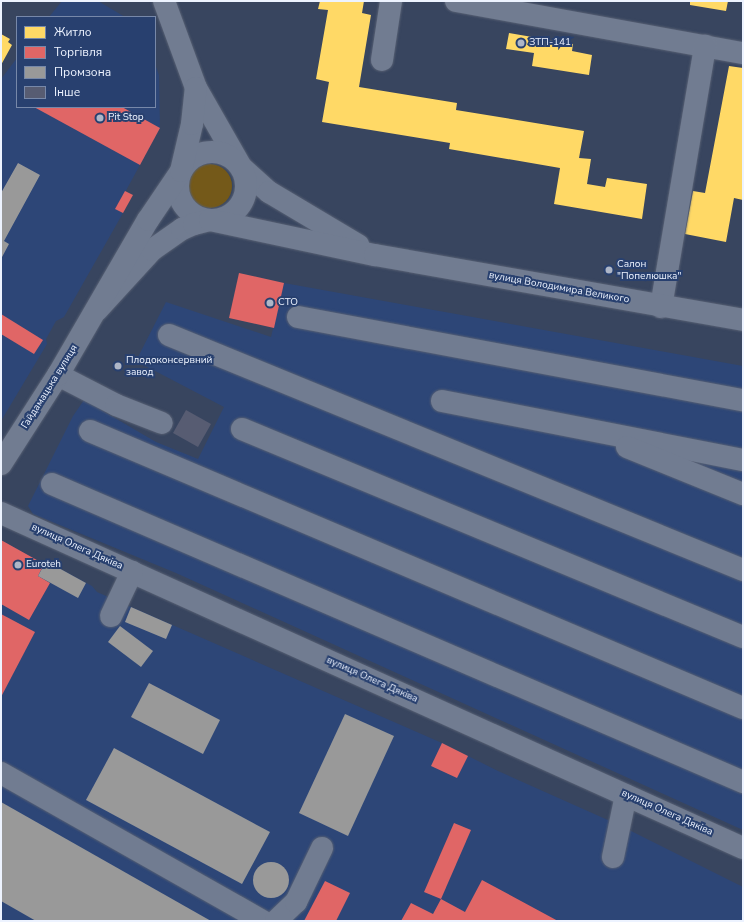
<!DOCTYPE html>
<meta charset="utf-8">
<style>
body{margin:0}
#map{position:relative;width:744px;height:922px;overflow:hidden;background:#38455f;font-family:"Nunito Sans",sans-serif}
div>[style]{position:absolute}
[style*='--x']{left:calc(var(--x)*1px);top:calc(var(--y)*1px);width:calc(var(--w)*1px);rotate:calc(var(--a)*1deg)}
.built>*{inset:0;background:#2d4677}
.green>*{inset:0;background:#745919}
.round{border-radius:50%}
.homes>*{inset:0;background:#ffd966}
.shops>*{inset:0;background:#e06666}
.industry>*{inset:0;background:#999}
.building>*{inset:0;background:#575c72}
.roads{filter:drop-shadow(0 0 1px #576073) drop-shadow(0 0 1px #576073)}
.minor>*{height:22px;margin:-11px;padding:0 11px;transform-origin:11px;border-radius:11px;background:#717c91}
.minor>.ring{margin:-11px;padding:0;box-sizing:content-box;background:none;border:22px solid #717c91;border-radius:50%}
.dots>*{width:11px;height:11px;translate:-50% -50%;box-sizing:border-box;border:2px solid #28406f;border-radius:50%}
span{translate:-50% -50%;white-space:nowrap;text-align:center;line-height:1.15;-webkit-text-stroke:4px #28406f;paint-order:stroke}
.poi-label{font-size:10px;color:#edf3ff}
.left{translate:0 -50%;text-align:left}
.street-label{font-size:10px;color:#edf3ff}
.frame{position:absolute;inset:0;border:2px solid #edf3ff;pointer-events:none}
.legend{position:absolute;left:16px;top:16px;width:140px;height:92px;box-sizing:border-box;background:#28406f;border:1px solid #7788a9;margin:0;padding:5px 7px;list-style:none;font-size:12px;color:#edf3ff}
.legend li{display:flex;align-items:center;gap:8px;height:20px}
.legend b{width:20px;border:1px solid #7788a9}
</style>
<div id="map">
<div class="built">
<div style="clip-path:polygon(62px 1px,98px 1px,125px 17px,49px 17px)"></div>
<div style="clip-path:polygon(17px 58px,17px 107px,155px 107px,155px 64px,159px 75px,160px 128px,116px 209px,123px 213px,64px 317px,56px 321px,46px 339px,47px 344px,1px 421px,1px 79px)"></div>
<div style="clip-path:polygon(284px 283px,743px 366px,743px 830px,176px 573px,33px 514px,28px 506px,73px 416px,84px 400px,156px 442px,198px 459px,224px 407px,136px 361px,166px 302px,271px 337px)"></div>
<div style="clip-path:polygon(1px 540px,44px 564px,46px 561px,92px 586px,97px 592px,442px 743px,498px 771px,619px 825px,743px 887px,743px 921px,1px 921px)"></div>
</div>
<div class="green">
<div class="round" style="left:188px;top:164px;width:44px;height:44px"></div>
</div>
<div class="homes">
<div style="clip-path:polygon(320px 1px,364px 1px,362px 13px,371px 15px,359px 87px,457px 103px,456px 110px,584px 131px,579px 158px,591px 159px,587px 184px,605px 187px,607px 178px,647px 184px,642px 219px,554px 204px,560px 168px,449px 149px,450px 143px,322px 122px,329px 82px,316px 79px,328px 10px,318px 9px)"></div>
<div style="clip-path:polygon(690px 1px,728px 1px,726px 11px,690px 5px)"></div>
<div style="clip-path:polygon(509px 33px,573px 44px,572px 51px,592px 55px,589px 75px,532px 66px,534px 53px,506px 49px)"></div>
<div style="clip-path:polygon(1px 34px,10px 39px,8px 42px,12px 45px,1px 65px)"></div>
<div style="clip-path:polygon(729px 66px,743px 68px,743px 200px,734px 198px,726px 242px,685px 234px,693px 191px,705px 193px)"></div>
</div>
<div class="shops">
<div style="clip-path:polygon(34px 107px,122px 107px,160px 128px,140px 165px)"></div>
<div style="clip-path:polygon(125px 191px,133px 195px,123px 213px,115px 209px)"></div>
<div style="clip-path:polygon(239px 273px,284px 283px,274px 328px,229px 318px)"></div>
<div style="clip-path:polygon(1px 314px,43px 340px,34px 354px,1px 334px)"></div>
<div style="clip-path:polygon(1px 540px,44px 564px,38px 576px,50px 583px,29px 620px,1px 604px)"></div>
<div style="clip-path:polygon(1px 614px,35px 632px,1px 697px)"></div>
<div style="clip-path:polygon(442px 743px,468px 756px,457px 778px,431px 766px)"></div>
<div style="clip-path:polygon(454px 823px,471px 830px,441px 899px,424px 892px)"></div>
<div style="clip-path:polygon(482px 880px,558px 921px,401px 921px,411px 903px,433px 914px,441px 899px,465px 912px)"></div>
<div style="clip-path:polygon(325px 881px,350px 893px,336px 921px,304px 921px)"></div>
</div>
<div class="industry">
<div style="clip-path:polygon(18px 163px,40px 175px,4px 241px,9px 244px,1px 259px,1px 193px)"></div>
<div style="clip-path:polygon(46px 561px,86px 583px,78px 598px,38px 576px)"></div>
<div style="clip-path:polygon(131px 607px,172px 625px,166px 639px,125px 622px)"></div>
<div style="clip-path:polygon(120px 626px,153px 651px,141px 667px,108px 642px)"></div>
<div style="clip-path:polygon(149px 683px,220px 720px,203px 754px,131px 717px)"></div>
<div style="clip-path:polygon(345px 714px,394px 736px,348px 836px,299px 813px)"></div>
<div style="clip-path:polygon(114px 748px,270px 832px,242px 884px,86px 800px)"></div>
<div style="clip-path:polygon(1px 802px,211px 921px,36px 921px,1px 901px)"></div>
<div class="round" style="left:253px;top:862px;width:36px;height:36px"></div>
</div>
<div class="building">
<div style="clip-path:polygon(186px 410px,211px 424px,198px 447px,173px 433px)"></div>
</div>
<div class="roads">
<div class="minor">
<div style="--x:164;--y:1;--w:93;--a:69.8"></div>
<div style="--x:196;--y:88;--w:91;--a:60.3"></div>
<div style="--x:241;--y:167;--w:38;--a:42"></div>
<div style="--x:269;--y:192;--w:104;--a:30.8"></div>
<div style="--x:456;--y:1;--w:292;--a:10.3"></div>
<div style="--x:382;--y:60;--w:60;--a:-81.3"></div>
<div class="ring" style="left:178px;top:152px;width:46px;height:46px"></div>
<div style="--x:661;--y:307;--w:265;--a:-80.4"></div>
<div style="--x:97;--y:310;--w:81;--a:-47.5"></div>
<div style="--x:152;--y:250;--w:37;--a:-35"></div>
<div style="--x:182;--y:229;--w:13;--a:-23"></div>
<div style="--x:194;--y:224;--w:16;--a:-14"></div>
<div style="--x:210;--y:220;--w:169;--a:12"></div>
<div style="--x:375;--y:255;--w:374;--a:10"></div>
<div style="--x:298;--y:317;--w:453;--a:10.6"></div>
<div style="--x:169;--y:335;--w:620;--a:22.26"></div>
<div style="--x:58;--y:375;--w:65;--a:27.3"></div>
<div style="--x:116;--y:405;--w:49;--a:21.4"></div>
<div style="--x:442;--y:401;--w:307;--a:11.1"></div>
<div style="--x:242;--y:429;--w:542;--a:22.55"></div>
<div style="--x:90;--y:431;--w:709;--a:22.99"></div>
<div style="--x:627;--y:447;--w:125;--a:22.1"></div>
<div style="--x:1;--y:464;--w:106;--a:-57.4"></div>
<div style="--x:58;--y:375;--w:179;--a:-59.9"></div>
<div style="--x:148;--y:220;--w:59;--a:-56"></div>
<div style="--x:181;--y:171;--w:48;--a:-76.8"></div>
<div style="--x:192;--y:124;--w:36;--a:-84"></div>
<div style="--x:52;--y:484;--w:753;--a:23.33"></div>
<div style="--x:1;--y:513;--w:814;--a:24.3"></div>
<div style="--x:111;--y:616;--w:49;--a:-64.5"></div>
<div style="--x:1;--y:773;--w:301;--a:29.5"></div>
<div style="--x:613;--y:857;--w:63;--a:-78.2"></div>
<div style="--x:276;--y:921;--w:28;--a:-44"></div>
<div style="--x:296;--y:902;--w:60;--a:-64.3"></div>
</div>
</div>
<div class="dots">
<div style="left:521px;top:43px;background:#aeb6c7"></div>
<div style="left:100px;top:118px;background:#aeb6c7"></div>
<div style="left:609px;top:270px;background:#aeb6c7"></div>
<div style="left:270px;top:303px;background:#aeb6c7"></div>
<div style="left:118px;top:366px;background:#aeb6c7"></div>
<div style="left:18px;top:565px;background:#aeb6c7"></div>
</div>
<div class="poi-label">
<span class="left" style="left:529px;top:43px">ЗТП-141</span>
<span class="left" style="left:108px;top:118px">Pit Stop</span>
<span class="left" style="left:617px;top:270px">Салон<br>"Попелюшка"</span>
<span class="left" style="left:278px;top:303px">СТО</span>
<span class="left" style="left:126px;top:366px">Плодоконсервний<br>завод</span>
<span class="left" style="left:26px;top:565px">Euroteh</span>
</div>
<div class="street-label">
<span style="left:559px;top:288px;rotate:10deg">вулиця Володимира Великого</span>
<span style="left:50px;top:387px;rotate:-58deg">Гайдамацька вулиця</span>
<span style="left:77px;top:547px;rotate:24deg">вулиця Олега Дяківа</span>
<span style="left:372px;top:680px;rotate:24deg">вулиця Олега Дяківа</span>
<span style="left:667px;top:813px;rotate:24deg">вулиця Олега Дяківа</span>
</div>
<div class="frame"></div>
<ul class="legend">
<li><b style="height:11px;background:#ffd966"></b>Житло</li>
<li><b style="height:11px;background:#e06666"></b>Торгівля</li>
<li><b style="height:11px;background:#999"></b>Промзона</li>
<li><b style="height:11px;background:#575c72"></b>Інше</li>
</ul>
</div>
